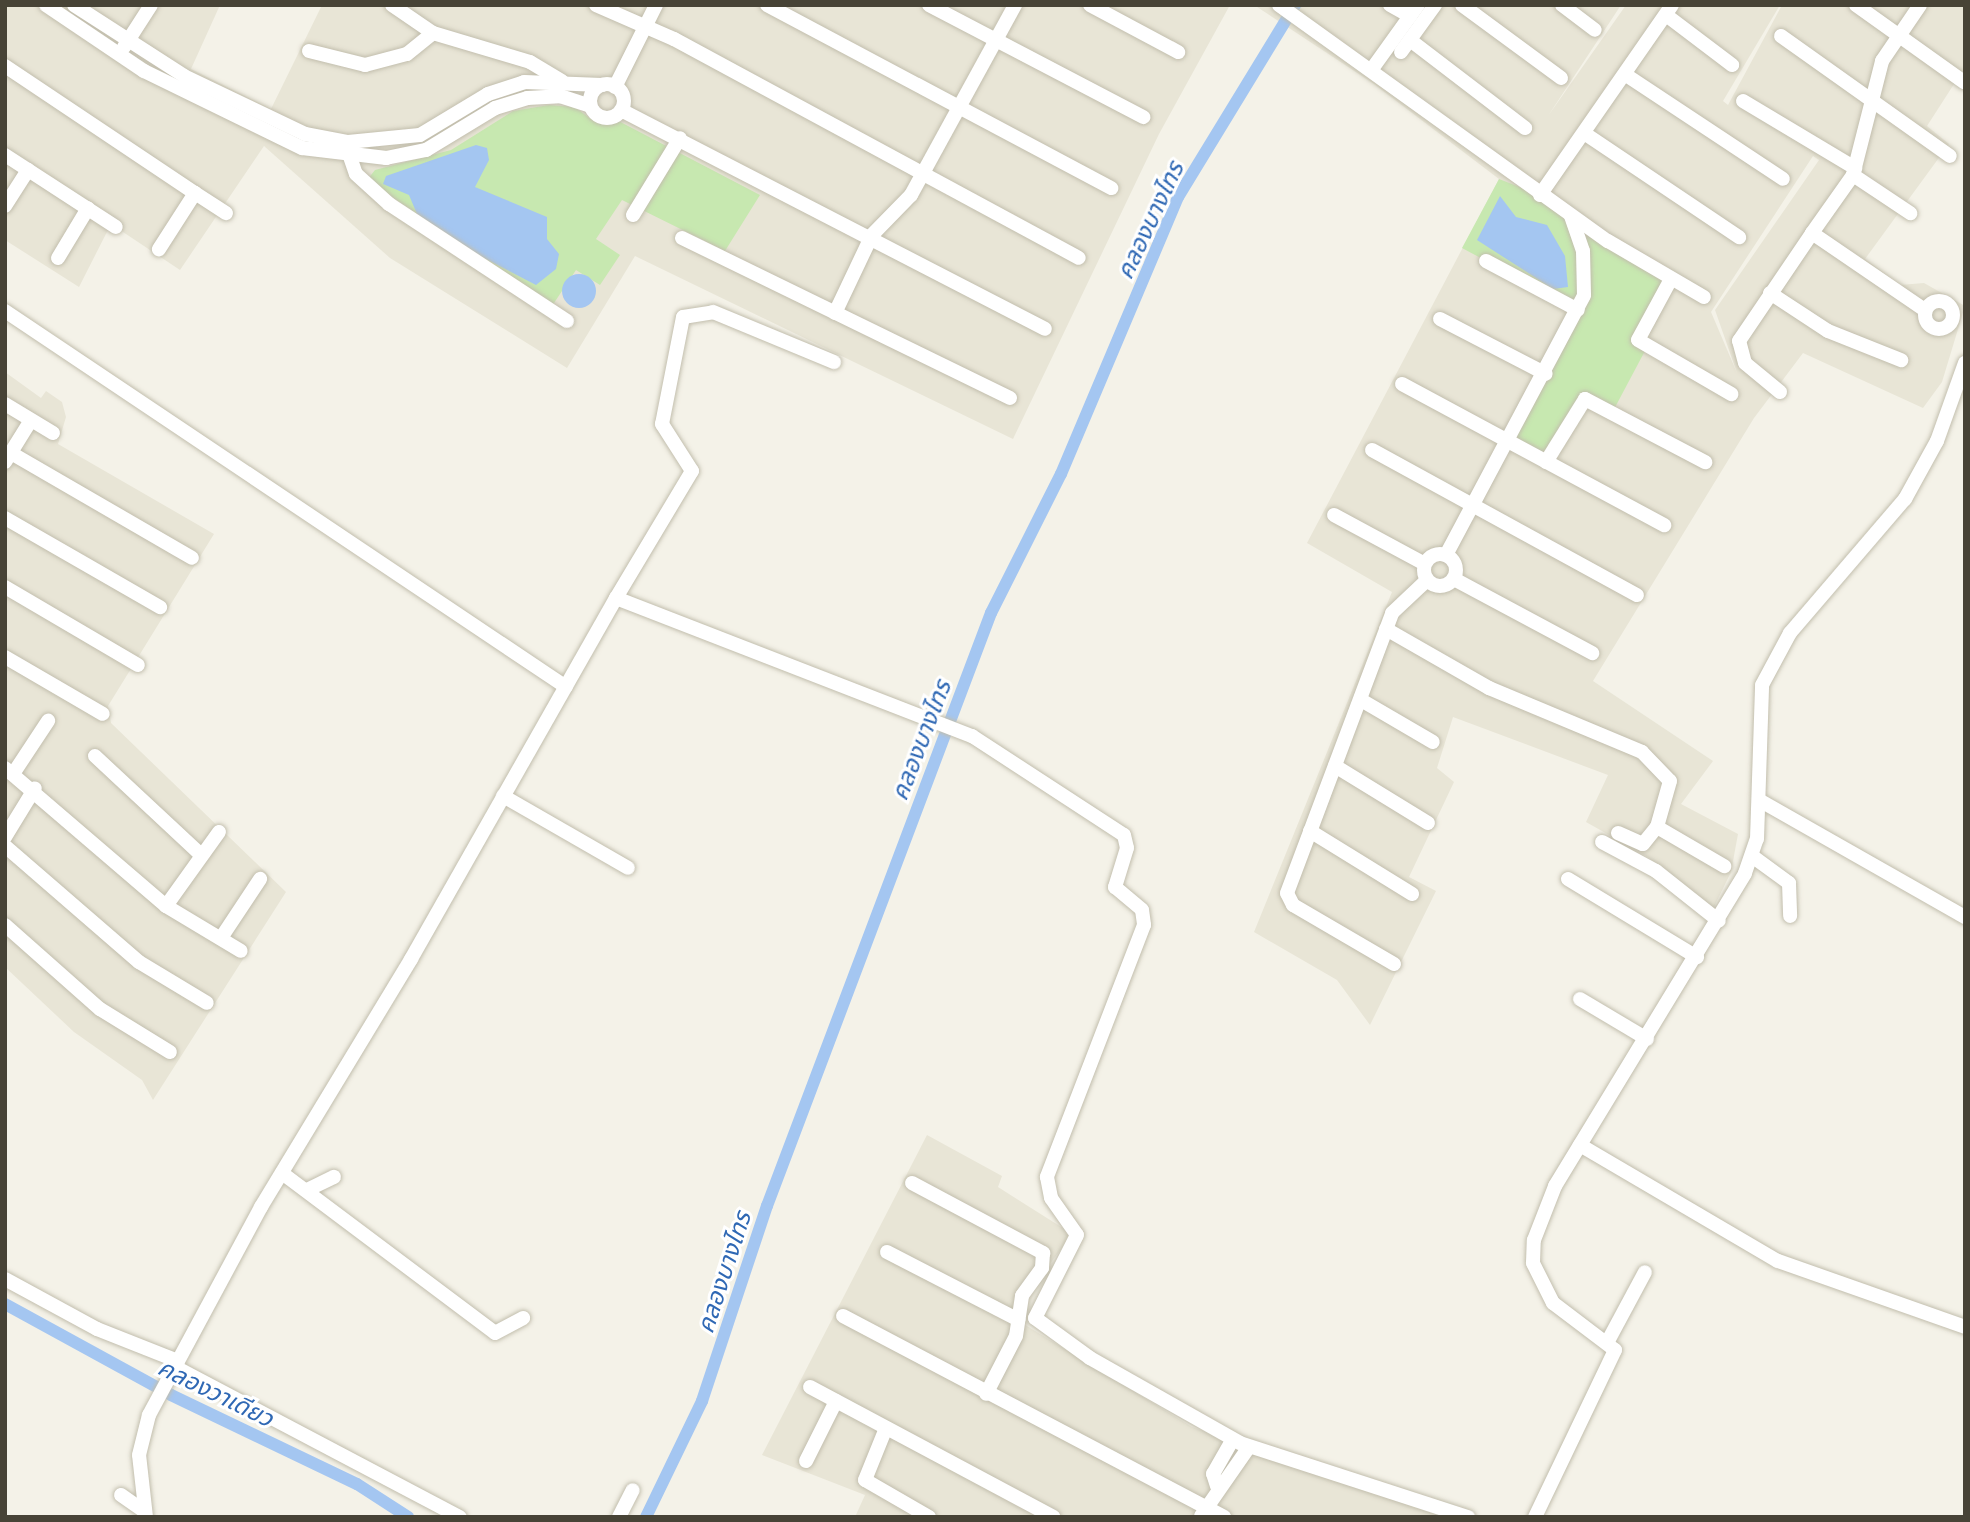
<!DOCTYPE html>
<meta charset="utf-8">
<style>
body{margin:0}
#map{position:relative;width:1970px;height:1522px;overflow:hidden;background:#f4f2e8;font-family:"Open Sans","Noto Sans Thai",sans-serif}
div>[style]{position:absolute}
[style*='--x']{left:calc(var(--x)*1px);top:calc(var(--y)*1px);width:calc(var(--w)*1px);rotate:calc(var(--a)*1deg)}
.residential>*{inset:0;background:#e8e5d6}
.green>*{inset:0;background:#c7e8b0}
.water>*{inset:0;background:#a4c6f1}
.round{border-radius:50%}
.canal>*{height:12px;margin:-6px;padding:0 6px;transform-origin:6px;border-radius:6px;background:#a4c6f1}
.roads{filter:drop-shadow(0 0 2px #c2bead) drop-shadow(0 0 2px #c2bead)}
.minor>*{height:14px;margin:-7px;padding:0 7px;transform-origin:7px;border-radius:7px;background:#fff}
.minor>.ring{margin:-7px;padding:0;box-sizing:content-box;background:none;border:14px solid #fff;border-radius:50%}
span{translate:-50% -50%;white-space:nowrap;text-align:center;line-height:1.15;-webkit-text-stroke:6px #fff;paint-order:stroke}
.water-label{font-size:24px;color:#2f68b4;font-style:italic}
.frame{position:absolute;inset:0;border:7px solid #474336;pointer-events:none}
</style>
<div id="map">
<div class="residential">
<div style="clip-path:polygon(5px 5px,220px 5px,191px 69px,271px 109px,322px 5px,1230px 5px,1159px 134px,1013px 439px,635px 256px,567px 368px,390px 258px,264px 146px,180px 270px,111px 224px,79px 287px,5px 240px)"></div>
<div style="clip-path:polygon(evenodd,1254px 5px,1621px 5px,1548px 116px,1626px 5px,1780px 5px,1723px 101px,1728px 105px,1782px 5px,1965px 5px,1965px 67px,1927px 126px,1949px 144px,1865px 259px,1900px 285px,1924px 283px,1965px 306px,1942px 382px,1923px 408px,1803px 353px,1754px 418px,1593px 681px,1713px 761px,1681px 804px,1738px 834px,1731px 872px,1713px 909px,1648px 857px,1586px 822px,1608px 775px,1453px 717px,1437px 768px,1454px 782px,1409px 877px,1436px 891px,1370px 1025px,1337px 980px,1254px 932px,1392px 592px,1307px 543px,1499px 179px,1374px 84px,1254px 5px,1813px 156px,1819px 160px,1715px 310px,1737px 373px,1711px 312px,1813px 156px)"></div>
<div style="clip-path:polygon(5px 372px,41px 398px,46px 391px,62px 402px,66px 417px,58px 444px,214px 534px,108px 706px,111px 723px,286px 892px,153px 1100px,142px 1080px,74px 1032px,5px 967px)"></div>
<div style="clip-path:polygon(927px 1135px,1002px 1176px,998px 1187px,1066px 1230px,1069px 1239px,1018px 1305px,1022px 1323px,1192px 1427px,1442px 1517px,855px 1517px,865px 1495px,762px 1455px)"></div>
</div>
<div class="green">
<div style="clip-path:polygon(549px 105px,575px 107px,592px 120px,609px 116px,760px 195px,725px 251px,622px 200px,596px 239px,620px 255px,600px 285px,576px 270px,552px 306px,367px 180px,375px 170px,451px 150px,513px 111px)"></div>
<div style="clip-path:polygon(1499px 179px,1540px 195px,1671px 279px,1635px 343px,1646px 349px,1612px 413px,1583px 399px,1551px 466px,1509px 441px,1578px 310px,1462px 248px)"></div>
</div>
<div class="water">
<div style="clip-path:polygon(476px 145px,487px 148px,489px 160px,475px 187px,547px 217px,547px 239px,559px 254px,556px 269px,536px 285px,465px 248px,417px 214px,409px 195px,383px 184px,386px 176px)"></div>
<div style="clip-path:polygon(1500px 196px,1516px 217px,1547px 225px,1565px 256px,1568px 287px,1553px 289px,1477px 240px)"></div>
<div class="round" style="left:562px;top:274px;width:34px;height:34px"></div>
</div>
<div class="canal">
<div style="--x:5;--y:1304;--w:189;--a:28.7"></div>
<div style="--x:171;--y:1395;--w:206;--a:25.6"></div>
<div style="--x:357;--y:1484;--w:61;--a:32.9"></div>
<div style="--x:646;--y:1517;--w:129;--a:-64.2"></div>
<div style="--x:702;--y:1401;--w:206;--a:-71.6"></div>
<div style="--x:767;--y:1206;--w:634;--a:-69.31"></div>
<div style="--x:991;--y:613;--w:156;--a:-63.3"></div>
<div style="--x:1061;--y:474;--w:301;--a:-67.1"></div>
<div style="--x:1178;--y:197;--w:225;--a:-58.6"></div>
</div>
<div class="roads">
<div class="minor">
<div style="--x:46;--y:5;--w:118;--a:34"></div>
<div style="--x:144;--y:71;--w:176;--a:26"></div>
<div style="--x:302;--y:148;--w:85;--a:6.8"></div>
<div style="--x:386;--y:158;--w:41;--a:-11.3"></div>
<div style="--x:426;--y:150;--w:81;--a:-31.3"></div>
<div style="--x:495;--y:108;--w:34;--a:-17"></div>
<div style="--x:527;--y:98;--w:33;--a:-3"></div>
<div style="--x:560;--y:96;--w:32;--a:18"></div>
<div style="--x:74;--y:5;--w:131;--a:32.8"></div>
<div style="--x:184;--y:76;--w:134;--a:25.6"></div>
<div style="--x:305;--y:134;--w:44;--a:10.5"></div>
<div style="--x:348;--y:142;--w:72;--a:-5.6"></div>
<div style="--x:420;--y:135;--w:79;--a:-31.1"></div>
<div style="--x:488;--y:94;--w:38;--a:-18"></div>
<div style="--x:524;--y:82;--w:78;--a:2.2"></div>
<div style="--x:392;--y:5;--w:50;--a:34.3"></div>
<div style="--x:433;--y:33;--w:101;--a:16.6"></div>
<div style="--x:530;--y:62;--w:37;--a:31"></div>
<div style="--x:596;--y:5;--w:85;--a:23.6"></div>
<div style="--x:674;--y:39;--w:460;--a:28.4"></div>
<div style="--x:767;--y:5;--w:390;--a:28"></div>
<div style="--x:929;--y:5;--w:242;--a:27.6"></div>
<div style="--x:1090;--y:5;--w:100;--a:28.1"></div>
<div style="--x:1279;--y:5;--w:405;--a:35.7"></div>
<div style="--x:1608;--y:241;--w:111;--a:30.3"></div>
<div style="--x:1390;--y:5;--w:23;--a:29"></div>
<div style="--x:1462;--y:5;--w:123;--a:36.4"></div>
<div style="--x:1562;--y:5;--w:41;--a:37.1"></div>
<div style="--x:1856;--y:5;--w:133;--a:35.5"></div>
<div style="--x:1666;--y:15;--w:83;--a:37.1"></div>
<div style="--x:1781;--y:36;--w:207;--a:35.4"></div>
<div style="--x:1410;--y:40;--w:145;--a:37.4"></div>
<div style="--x:124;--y:47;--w:50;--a:-57.3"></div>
<div style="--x:309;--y:51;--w:58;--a:14"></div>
<div style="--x:365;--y:65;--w:43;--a:-14.7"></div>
<div style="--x:407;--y:54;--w:33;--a:-39"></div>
<div style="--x:1401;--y:52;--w:58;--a:-54.1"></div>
<div style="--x:5;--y:66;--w:229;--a:33.8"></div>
<div style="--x:195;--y:193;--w:67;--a:122.7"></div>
<div style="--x:1372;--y:69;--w:79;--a:-54.3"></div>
<div style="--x:1626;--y:75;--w:188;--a:33.5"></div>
<div class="ring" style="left:590px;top:84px;width:20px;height:20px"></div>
<div style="--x:615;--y:87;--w:92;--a:-63.4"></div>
<div style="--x:1743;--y:101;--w:131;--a:30.9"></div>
<div style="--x:621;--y:110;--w:477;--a:27.3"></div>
<div style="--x:1584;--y:133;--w:187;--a:33.9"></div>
<div style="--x:348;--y:151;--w:24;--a:71"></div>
<div style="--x:356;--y:174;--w:45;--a:42.3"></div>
<div style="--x:389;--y:204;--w:213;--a:33.3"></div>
<div style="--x:5;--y:155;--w:132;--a:33"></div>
<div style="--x:1853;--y:175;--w:69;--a:33.7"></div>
<div style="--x:195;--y:193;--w:37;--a:33"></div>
<div style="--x:1540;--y:195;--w:231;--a:-55.2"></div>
<div style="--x:5;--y:206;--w:43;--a:-57.4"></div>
<div style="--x:633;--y:215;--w:90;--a:-58.6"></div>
<div style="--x:1812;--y:233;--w:71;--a:-54.7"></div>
<div style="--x:1853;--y:175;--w:118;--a:-75.7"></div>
<div style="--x:1882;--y:61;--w:68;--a:-55.8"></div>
<div style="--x:682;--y:238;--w:365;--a:26"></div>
<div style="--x:58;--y:258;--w:58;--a:-59"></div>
<div style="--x:1486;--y:261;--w:104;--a:28"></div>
<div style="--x:1671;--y:279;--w:69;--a:118.4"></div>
<div style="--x:1638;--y:340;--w:108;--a:30.1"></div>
<div style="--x:1770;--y:293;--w:69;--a:33.2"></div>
<div style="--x:1828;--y:331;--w:79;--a:21.7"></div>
<div class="ring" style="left:1925px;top:301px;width:14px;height:14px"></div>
<div style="--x:5;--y:311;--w:675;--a:33.83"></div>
<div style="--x:835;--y:313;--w:86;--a:-64.6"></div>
<div style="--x:872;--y:235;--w:56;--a:-45.7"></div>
<div style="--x:911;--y:195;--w:217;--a:-61.3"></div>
<div style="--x:1440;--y:319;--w:119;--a:27.4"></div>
<div style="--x:1402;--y:384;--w:298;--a:28.3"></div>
<div style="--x:1780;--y:392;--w:45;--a:-140.4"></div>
<div style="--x:1745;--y:363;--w:23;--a:-105"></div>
<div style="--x:1739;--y:341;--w:130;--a:-55.9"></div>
<div style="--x:1812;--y:233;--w:137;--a:34.3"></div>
<div style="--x:5;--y:404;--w:56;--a:31.1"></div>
<div style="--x:1372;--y:450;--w:302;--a:28.7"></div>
<div style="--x:11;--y:453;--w:209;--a:30.1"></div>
<div style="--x:5;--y:462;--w:49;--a:-58.2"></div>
<div style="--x:1546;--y:462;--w:74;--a:-58.2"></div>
<div style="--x:1585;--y:399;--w:136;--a:27.7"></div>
<div style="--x:1334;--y:515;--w:103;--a:28.3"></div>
<div style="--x:5;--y:518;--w:179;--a:29.9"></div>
<div class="ring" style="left:1424px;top:554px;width:18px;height:18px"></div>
<div style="--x:1446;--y:555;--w:294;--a:-62"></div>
<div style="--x:1584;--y:295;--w:44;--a:-91.3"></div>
<div style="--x:1583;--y:251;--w:37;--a:-109"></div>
<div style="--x:1454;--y:579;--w:157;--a:28.2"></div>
<div style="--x:5;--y:587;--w:154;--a:30.4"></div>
<div style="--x:616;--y:598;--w:148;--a:-59.1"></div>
<div style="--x:692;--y:471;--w:56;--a:-122.6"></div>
<div style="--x:662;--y:424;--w:109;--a:-78.9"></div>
<div style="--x:683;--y:317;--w:30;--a:-9"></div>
<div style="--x:713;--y:312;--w:131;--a:22.5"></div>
<div style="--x:1386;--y:629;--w:119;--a:29.8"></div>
<div style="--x:1489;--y:688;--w:166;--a:22.7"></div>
<div style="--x:1642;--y:752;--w:40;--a:46"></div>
<div style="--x:1670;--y:781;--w:48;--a:105.8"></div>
<div style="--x:1657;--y:827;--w:78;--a:30.2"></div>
<div style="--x:5;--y:657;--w:113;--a:30.2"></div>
<div style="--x:1361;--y:700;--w:83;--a:30.3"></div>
<div style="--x:95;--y:756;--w:145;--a:43"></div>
<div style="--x:1335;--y:766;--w:109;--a:31.5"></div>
<div style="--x:5;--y:768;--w:212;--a:40.6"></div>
<div style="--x:166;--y:906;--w:87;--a:31"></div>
<div style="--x:13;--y:774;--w:64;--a:-56.6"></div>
<div style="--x:503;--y:796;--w:144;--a:29.9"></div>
<div style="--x:1759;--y:800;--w:237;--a:29.6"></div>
<div style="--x:1310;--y:831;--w:120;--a:31.7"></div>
<div style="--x:1618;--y:833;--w:27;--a:24"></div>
<div style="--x:1643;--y:844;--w:22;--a:-51"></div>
<div style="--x:5;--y:837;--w:57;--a:-58.5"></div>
<div style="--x:1602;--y:842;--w:61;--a:28.2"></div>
<div style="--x:1656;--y:871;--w:80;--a:38.4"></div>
<div style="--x:5;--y:846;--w:177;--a:40.9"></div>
<div style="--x:139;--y:962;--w:79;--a:31.1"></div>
<div style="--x:1752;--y:856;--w:46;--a:36.1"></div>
<div style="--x:1789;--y:883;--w:33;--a:88"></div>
<div style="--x:1568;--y:879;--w:151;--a:31.2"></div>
<div style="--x:166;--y:906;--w:91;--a:-54.4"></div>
<div style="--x:5;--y:925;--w:127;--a:41.5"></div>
<div style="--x:100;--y:1009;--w:82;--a:31.6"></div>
<div style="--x:221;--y:938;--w:71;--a:-56.5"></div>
<div style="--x:1394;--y:964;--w:117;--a:-149.7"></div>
<div style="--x:1293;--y:905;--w:13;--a:-117"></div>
<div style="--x:1287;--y:893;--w:299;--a:-69.4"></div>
<div style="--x:1392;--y:613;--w:48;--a:-43.3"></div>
<div style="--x:1580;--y:999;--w:78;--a:30.8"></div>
<div style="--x:1580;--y:1145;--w:229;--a:30.4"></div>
<div style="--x:1778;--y:1261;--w:198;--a:19.4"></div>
<div style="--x:282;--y:1173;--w:266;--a:36.9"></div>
<div style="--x:495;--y:1333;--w:32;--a:-28"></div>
<div style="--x:912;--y:1183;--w:149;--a:28.1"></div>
<div style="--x:1043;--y:1253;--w:15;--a:94"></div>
<div style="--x:1042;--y:1268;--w:34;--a:126"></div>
<div style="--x:1022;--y:1296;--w:40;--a:98.5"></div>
<div style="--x:1016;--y:1336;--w:65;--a:117.3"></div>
<div style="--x:307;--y:1190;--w:30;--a:-26"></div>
<div style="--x:887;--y:1252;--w:148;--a:27.3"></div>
<div style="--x:5;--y:1279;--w:105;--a:28.5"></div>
<div style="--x:97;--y:1329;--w:87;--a:21.6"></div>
<div style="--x:843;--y:1316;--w:431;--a:27.8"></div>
<div style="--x:1608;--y:1341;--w:78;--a:-61.8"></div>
<div style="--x:175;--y:1367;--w:322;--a:27.8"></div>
<div style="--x:810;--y:1387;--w:276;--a:28.1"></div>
<div style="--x:886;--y:1428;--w:56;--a:112"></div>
<div style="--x:865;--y:1480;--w:74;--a:30"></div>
<div style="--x:806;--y:1461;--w:67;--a:-63.4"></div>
<div style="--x:1217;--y:1486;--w:13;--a:-108"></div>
<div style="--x:1213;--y:1474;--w:40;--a:-60.3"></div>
<div style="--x:121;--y:1495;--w:29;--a:35"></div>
<div style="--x:1201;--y:1516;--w:84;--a:-55.2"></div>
<div style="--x:146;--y:1517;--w:62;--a:-96.4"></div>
<div style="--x:139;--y:1455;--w:41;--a:-76"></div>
<div style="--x:149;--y:1415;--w:236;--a:-61.7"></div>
<div style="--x:261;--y:1207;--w:290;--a:-58.8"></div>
<div style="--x:411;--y:959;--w:415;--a:-60.4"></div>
<div style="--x:616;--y:598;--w:382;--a:21.2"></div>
<div style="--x:972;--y:736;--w:181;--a:33.1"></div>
<div style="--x:1124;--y:835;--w:13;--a:77"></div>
<div style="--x:1127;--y:848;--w:41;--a:107.1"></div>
<div style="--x:1115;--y:887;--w:35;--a:40"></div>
<div style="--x:1142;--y:910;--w:15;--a:82"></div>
<div style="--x:1144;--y:925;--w:270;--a:111.1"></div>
<div style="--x:1047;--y:1177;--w:21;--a:79"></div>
<div style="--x:1051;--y:1198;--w:45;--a:54.9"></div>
<div style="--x:1077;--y:1235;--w:93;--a:116.8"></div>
<div style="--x:1035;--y:1318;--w:68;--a:36"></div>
<div style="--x:1090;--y:1358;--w:172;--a:29.5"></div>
<div style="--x:1240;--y:1443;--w:240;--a:18"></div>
<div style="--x:619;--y:1517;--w:30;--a:-63"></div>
<div style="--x:1535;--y:1517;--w:185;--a:-64.4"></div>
<div style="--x:1615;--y:1350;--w:78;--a:-142.8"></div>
<div style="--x:1553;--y:1303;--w:45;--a:-116.6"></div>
<div style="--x:1533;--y:1263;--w:23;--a:-88"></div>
<div style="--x:1534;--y:1240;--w:58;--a:-68.7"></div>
<div style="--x:1555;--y:1186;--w:366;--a:-58.7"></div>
<div style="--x:1745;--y:873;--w:36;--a:-71"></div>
<div style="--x:1757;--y:839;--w:154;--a:-88.1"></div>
<div style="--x:1762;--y:685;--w:59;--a:-61.7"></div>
<div style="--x:1790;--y:633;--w:177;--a:-49.4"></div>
<div style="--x:1905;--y:499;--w:66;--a:-61.1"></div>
<div style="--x:1937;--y:441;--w:83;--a:-70.3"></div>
</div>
</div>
<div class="water-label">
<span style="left:1149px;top:220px;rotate:-65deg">คลองบางไทร</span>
<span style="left:920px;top:740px;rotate:-69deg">คลองบางไทร</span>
<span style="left:723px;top:1272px;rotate:-72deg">คลองบางไทร</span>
<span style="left:216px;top:1392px;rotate:26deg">คลองวาเดียว</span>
</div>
<div class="frame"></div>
</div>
